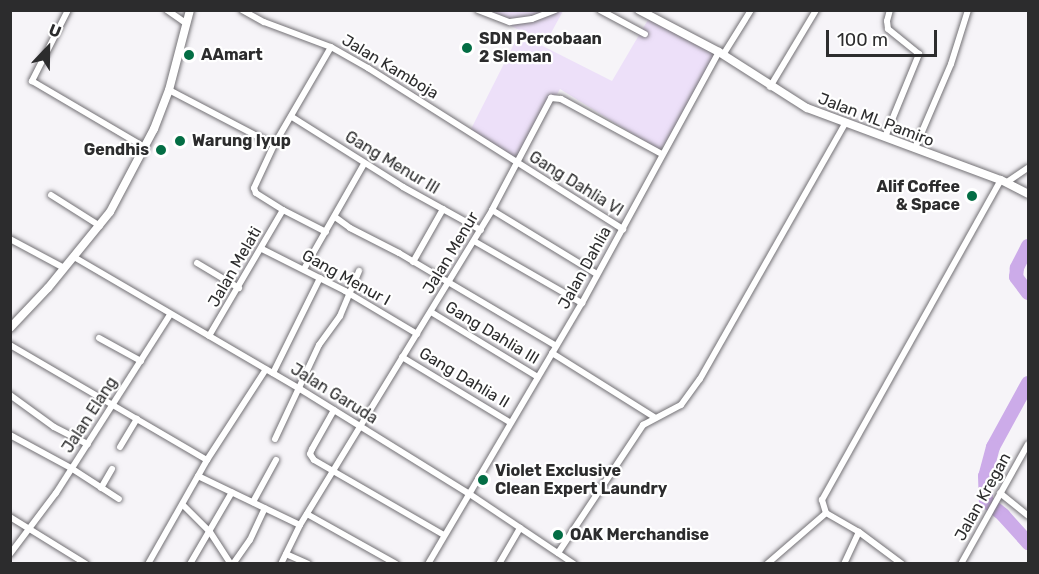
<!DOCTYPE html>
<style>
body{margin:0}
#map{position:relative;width:1039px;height:574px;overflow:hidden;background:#f6f4f8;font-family:Rubik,sans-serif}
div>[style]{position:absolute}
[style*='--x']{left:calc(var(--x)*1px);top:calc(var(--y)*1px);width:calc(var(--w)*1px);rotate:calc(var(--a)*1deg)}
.green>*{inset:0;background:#ede0f9}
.river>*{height:14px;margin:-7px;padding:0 7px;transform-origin:7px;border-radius:7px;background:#ccabe9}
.roads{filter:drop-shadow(0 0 2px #737175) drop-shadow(0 0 2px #737175)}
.minor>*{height:6px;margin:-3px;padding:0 3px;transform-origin:3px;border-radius:3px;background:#fff}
.tertiary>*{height:8px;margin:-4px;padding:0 4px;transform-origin:4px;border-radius:4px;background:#fff}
.dots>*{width:16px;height:16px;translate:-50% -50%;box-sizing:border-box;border:3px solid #fff;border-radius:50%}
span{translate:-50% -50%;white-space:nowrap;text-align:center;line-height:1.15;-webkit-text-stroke:4.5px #fff;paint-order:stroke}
.poi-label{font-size:16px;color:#2c2c2d;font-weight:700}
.left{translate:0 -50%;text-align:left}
.right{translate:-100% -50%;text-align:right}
.street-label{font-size:16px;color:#2c2c2d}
.frame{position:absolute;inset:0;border:12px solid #2c2c2d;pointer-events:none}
.north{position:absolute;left:18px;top:18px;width:60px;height:60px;-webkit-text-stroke:4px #fff;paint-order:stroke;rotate:22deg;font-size:16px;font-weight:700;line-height:24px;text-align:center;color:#2c2c2d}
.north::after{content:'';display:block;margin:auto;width:21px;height:27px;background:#2c2c2d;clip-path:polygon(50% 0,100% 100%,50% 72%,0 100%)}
.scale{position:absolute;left:826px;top:30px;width:111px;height:27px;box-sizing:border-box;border:3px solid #2c2c2d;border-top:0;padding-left:8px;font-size:18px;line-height:21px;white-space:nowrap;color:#2c2c2d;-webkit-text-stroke:4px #fff;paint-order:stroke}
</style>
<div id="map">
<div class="green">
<div style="clip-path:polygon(483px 11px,563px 11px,545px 44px)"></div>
<div style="clip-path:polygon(649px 18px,720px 54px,660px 151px,560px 89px,518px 163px,470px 131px,519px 34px,612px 81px)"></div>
</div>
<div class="river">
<div style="--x:1028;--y:246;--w:25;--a:117"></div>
<div style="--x:1017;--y:268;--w:9;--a:96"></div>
<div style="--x:1016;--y:277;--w:20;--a:53"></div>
<div style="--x:1028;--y:383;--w:73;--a:118.7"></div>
<div style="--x:993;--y:447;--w:30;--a:105"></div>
<div style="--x:985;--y:476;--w:25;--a:88"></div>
<div style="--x:986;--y:501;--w:22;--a:39"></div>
<div style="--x:1003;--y:515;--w:38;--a:48"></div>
</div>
<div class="roads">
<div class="minor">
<div style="--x:68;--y:10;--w:80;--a:116.9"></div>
<div style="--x:32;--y:81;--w:132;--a:30.4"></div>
<div style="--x:167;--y:10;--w:24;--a:35"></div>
<div style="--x:242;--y:10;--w:25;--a:29"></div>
<div style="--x:264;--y:22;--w:72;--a:20.5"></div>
<div style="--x:331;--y:47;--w:43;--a:29.6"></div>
<div style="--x:368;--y:68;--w:302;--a:32.3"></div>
<div style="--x:478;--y:10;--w:34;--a:21"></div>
<div style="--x:510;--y:22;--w:22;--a:-8"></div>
<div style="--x:532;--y:19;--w:25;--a:-21"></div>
<div style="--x:600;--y:10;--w:51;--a:28.1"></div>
<div style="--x:723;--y:55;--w:53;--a:-58.1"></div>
<div style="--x:770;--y:87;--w:90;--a:-59.1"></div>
<div style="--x:169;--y:90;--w:119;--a:27.6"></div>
<div style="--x:292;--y:117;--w:131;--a:32.2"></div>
<div style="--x:403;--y:187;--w:89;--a:28.9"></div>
<div style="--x:885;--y:137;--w:90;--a:-67.7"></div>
<div style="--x:919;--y:54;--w:40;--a:-141"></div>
<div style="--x:888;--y:29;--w:8;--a:-97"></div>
<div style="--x:887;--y:21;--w:11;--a:-75"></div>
<div style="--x:915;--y:148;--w:91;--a:-66.8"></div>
<div style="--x:951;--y:64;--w:57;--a:-72.5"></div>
<div style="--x:1007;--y:182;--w:25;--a:-34"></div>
<div style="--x:51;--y:195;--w:58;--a:32.3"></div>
<div style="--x:492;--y:210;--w:123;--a:31.4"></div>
<div style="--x:335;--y:217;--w:19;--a:36"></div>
<div style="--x:350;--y:228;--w:55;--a:27"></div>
<div style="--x:399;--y:253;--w:182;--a:30.6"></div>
<div style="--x:326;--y:232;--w:48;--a:-152.9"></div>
<div style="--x:283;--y:210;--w:32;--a:-148"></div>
<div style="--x:256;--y:193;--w:5;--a:-112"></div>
<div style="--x:254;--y:188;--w:47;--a:-65.1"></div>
<div style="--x:274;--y:145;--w:113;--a:-59.8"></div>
<div style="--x:10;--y:239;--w:61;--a:28.2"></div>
<div style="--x:474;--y:241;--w:125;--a:29.9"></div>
<div style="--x:262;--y:249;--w:93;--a:26.8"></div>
<div style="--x:345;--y:291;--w:84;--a:30.8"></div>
<div style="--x:74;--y:257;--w:262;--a:30.3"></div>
<div style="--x:300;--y:389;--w:198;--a:31.8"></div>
<div style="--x:468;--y:493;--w:128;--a:33.8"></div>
<div style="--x:413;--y:262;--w:61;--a:-60.5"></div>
<div style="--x:197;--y:263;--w:49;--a:30.8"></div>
<div style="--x:304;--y:269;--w:121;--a:-60.3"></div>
<div style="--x:431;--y:312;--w:125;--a:31.3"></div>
<div style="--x:209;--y:336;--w:146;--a:-59.6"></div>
<div style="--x:99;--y:338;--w:48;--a:28.7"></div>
<div style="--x:10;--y:345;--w:228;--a:30.3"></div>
<div style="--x:552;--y:353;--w:120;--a:32.1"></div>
<div style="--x:402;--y:357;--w:127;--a:31.2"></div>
<div style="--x:273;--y:373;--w:106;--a:-63.7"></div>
<div style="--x:10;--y:395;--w:54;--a:36"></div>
<div style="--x:54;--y:427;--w:38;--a:27"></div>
<div style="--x:334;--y:410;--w:45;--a:119.4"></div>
<div style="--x:312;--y:449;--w:5;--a:112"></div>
<div style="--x:310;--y:454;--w:7;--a:56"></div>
<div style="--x:314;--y:460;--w:150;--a:30"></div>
<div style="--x:10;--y:435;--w:69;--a:28.4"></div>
<div style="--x:71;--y:468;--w:57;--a:32.9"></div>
<div style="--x:275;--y:439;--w:104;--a:-64.9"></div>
<div style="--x:319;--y:345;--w:36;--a:-54"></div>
<div style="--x:340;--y:316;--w:49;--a:-67.1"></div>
<div style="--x:120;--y:447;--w:33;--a:-59"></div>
<div style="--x:198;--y:476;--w:113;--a:25.7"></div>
<div style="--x:101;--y:488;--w:22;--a:-60"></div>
<div style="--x:1000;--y:493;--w:36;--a:39"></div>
<div style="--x:253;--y:502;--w:48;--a:-61.3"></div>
<div style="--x:183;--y:505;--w:38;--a:45"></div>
<div style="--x:210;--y:532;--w:38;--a:57"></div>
<div style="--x:307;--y:514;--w:102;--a:29.3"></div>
<div style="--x:10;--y:517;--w:89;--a:31.7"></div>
<div style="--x:558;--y:553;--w:154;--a:-56.4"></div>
<div style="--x:643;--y:425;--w:43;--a:-27.8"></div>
<div style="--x:681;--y:405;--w:32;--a:-54"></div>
<div style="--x:700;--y:379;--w:293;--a:-60.4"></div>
<div style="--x:10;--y:554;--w:76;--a:-53"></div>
<div style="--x:56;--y:493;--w:211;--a:-57.4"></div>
<div style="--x:286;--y:554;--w:24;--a:24"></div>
<div style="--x:148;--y:564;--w:120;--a:-60.4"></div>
<div style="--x:207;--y:460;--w:108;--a:-57"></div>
<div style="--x:190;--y:564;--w:83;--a:-59.7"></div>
<div style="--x:233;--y:564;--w:29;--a:-55"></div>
<div style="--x:250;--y:540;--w:35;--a:-65"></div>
<div style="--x:281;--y:564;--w:43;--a:-64"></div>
<div style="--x:300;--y:525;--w:369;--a:-58.6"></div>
<div style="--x:492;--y:210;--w:127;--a:-62.2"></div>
<div style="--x:551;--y:98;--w:10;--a:6"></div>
<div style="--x:561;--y:99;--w:115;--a:28.6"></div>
<div style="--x:428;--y:564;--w:303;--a:-59.5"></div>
<div style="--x:582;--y:303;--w:286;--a:-61.4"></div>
<div style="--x:499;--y:564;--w:42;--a:-59.7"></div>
<div style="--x:767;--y:564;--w:78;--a:-40.8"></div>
<div style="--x:844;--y:564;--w:35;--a:-65"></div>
<div style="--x:902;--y:564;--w:54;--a:-143.3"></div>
<div style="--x:859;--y:532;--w:38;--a:-150"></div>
<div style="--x:826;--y:513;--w:14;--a:-107"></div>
<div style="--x:822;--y:500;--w:367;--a:-60.8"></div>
<div style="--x:961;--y:564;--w:137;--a:-60.8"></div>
</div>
<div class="tertiary">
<div style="--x:639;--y:10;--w:90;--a:27.7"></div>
<div style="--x:719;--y:52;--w:104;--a:32.5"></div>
<div style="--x:807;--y:108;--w:207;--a:20.4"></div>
<div style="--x:1001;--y:180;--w:30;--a:27"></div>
<div style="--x:10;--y:328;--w:55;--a:-46.5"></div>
<div style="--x:48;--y:288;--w:98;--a:-50.8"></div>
<div style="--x:110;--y:212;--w:94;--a:-62.1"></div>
<div style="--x:154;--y:129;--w:42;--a:-69"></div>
<div style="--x:169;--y:90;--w:83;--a:-75.3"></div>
</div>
</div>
<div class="dots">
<div style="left:467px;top:48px;background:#036d44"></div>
<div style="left:189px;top:55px;background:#036d44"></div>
<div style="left:180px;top:141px;background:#036d44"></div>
<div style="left:161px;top:150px;background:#036d44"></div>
<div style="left:972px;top:196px;background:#036d44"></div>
<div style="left:483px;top:480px;background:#036d44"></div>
<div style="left:558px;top:535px;background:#036d44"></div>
</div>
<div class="poi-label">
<span class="left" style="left:479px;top:48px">SDN Percobaan<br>2 Sleman</span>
<span class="left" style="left:201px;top:55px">AAmart</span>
<span class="left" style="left:192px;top:141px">Warung Iyup</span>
<span class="right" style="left:149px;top:150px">Gendhis</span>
<span class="right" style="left:960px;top:196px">Alif Coffee<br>&amp; Space</span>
<span class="left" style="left:495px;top:480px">Violet Exclusive<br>Clean Expert Laundry</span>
<span class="left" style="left:570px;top:535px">OAK Merchandise</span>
</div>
<div class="street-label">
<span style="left:390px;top:67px;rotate:31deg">Jalan Kamboja</span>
<span style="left:876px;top:120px;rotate:21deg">Jalan ML Pamiro</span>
<span style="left:392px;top:163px;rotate:31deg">Gang Menur III</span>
<span style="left:576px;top:184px;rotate:32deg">Gang Dahlia VI</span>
<span style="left:451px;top:253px;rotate:-59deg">Jalan Menur</span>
<span style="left:235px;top:267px;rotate:-60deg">Jalan Melati</span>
<span style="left:585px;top:268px;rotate:-61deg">Jalan Dahlia</span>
<span style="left:346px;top:278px;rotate:29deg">Gang Menur I</span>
<span style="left:492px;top:333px;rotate:31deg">Gang Dahlia III</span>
<span style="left:464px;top:378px;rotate:31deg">Gang Dahlia II</span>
<span style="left:334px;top:394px;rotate:32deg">Jalan Garuda</span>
<span style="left:90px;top:415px;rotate:-57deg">Jalan Elang</span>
<span style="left:983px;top:497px;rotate:-61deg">Jalan Kregan</span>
</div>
<div class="frame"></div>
<div class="north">U</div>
<div class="scale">100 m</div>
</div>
